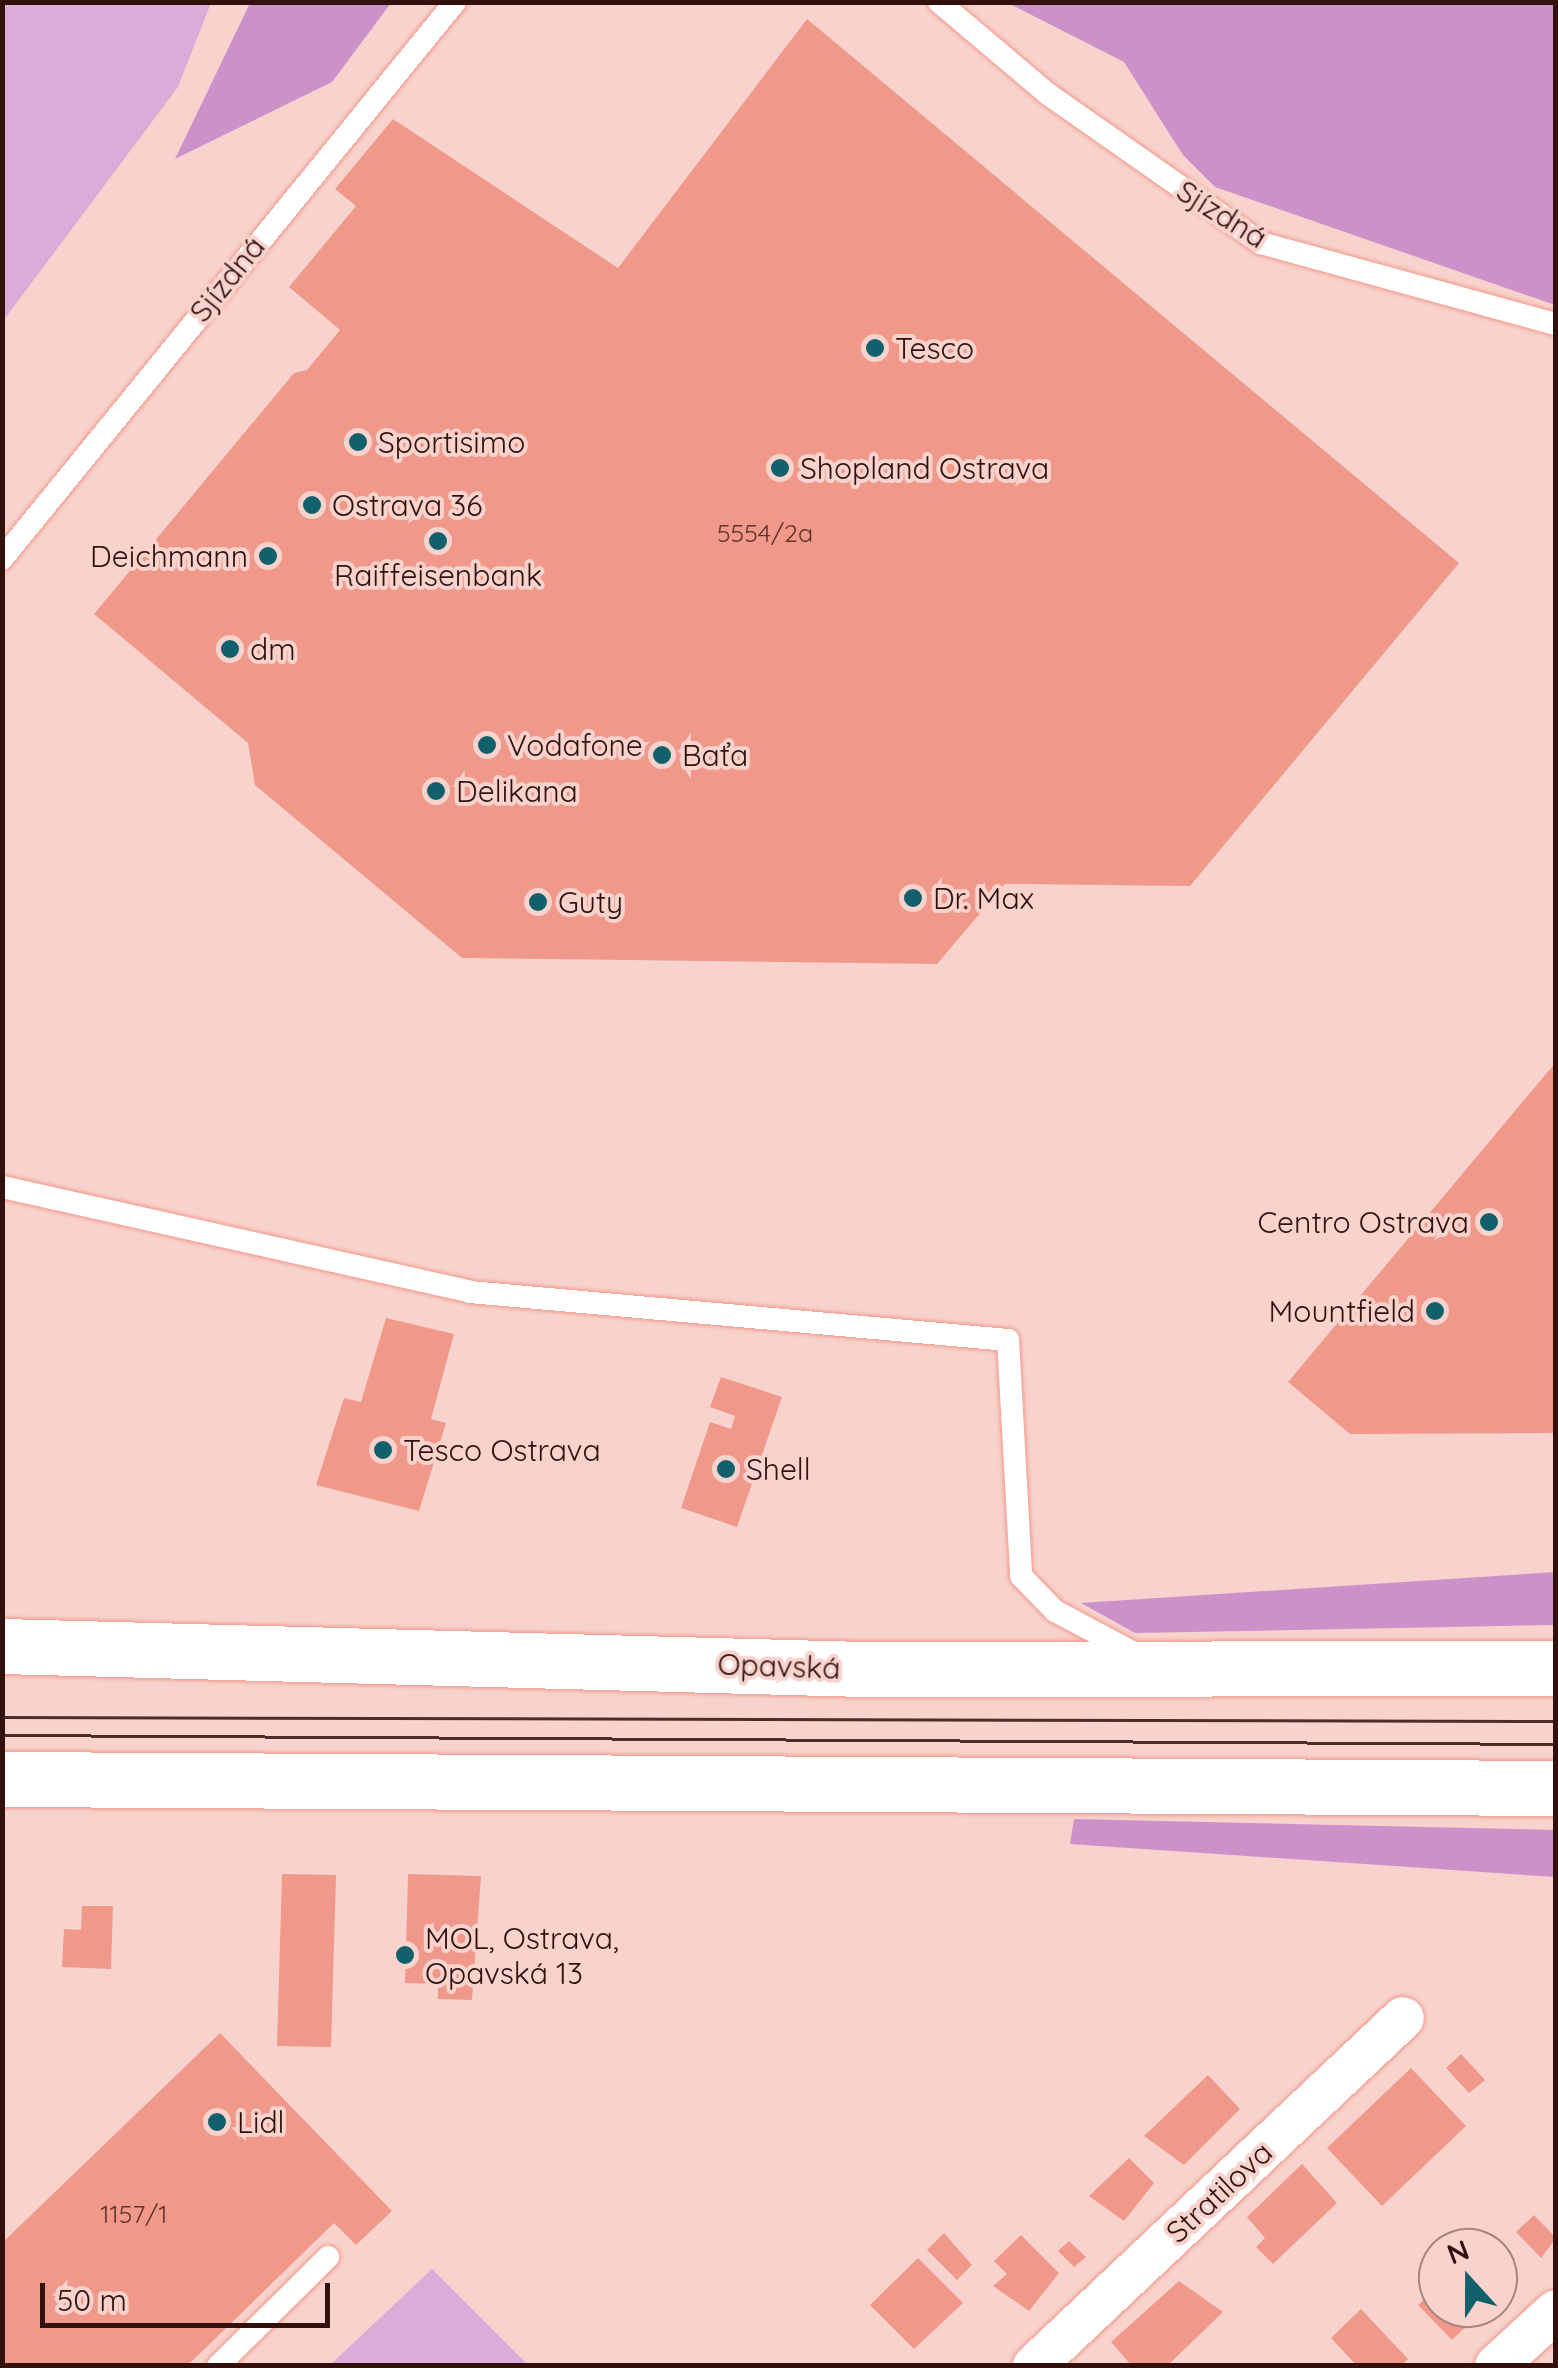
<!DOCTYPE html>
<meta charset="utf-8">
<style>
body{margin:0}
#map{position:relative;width:1558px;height:2368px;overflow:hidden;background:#f8d3cd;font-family:Quicksand,sans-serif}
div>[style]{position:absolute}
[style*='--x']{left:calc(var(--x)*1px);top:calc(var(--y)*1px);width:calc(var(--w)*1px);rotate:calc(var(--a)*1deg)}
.green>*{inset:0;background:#dcabd8}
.forest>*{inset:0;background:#cd91c9}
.building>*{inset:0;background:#f0998b}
.roads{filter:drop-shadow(0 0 2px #f0998b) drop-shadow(0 0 2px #f0998b)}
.lane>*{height:22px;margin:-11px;padding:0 11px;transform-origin:11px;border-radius:11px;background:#fff}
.street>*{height:42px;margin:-21px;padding:0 21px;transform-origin:21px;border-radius:21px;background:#fff}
.secondary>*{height:55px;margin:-27.5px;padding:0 27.5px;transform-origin:27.5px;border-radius:27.5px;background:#fff}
.tram>*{height:2.5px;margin:-1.25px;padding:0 1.25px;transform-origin:1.25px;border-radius:1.25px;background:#4e2d29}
.dots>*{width:28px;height:28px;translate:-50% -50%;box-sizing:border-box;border:5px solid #f8d3cd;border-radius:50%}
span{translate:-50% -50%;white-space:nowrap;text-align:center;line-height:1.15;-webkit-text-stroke:8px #f8d3cd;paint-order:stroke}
.number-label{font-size:25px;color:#62332c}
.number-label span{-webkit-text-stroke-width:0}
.street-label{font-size:30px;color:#32110d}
.poi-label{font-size:30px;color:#32110d}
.left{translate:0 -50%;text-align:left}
.right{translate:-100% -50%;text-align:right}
.frame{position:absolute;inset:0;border:5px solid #32110d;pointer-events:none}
.north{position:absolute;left:1418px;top:2228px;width:100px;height:100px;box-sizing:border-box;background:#f8d3cd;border:2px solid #a98580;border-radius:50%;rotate:339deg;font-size:28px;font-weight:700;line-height:40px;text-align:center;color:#32110d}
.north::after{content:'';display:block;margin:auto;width:35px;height:45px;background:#12606b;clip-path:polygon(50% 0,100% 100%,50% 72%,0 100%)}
.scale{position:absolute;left:40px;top:2283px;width:290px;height:45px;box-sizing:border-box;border:5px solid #32110d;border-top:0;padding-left:12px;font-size:30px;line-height:35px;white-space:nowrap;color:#32110d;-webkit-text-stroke:8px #f8d3cd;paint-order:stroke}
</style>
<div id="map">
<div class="green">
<div style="clip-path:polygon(3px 2px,211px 3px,178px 87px,3px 321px)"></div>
<div style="clip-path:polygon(432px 2269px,528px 2365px,330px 2365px)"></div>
</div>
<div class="forest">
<div style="clip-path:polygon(250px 3px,391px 3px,332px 82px,175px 159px)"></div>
<div style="clip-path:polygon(1008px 3px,1555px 3px,1555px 305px,1215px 187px,1183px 155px,1124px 62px)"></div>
<div style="clip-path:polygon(1555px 1572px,1555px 1625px,1135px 1633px,1081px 1603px)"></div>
<div style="clip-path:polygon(1074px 1819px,1555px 1830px,1555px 1877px,1070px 1844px)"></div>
</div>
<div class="building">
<div style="clip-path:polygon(807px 19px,1459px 563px,1190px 886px,1005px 884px,937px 964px,462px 958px,255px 785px,248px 743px,94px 614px,294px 373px,307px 370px,340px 330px,289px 287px,356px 206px,335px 189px,393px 119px,618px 268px)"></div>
<div style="clip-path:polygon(1556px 1062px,1556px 1433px,1350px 1434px,1288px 1382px)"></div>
<div style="clip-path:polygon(386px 1318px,454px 1334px,431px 1419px,446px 1423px,419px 1511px,316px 1485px,344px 1398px,361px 1402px)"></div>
<div style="clip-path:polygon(721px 1377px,782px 1397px,737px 1527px,681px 1508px,710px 1422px,731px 1429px,735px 1416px,710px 1407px)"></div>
<div style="clip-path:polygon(282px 1874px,336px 1875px,331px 2047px,277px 2046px)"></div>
<div style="clip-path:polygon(408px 1874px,481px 1876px,472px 2000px,438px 1999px,438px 1984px,405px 1983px)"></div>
<div style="clip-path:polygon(82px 1906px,113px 1906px,111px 1969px,62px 1967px,64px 1929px,81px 1930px)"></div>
<div style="clip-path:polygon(220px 2033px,392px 2211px,356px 2245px,334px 2223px,187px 2366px,2px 2366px,2px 2243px)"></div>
<div style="clip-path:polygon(1461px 2054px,1485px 2080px,1469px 2093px,1446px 2068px)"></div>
<div style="clip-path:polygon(1411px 2068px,1466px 2126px,1382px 2206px,1327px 2148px)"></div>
<div style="clip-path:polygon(1208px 2075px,1240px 2109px,1184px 2165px,1144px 2136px)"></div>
<div style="clip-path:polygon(1129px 2158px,1154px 2183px,1124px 2221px,1089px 2196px)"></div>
<div style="clip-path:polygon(1302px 2164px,1337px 2203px,1273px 2264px,1256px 2247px,1265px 2238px,1247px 2217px)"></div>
<div style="clip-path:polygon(1534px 2215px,1556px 2238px,1541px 2258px,1516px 2232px)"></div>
<div style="clip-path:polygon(944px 2233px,972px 2265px,957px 2280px,927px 2250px)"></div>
<div style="clip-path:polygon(1021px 2235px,1059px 2273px,1029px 2311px,993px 2286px,1007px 2274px,994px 2261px)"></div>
<div style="clip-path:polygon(1069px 2241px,1086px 2257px,1074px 2267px,1058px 2251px)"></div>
<div style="clip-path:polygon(918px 2258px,963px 2303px,914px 2349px,870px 2305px)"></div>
<div style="clip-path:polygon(1179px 2281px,1223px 2312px,1167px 2366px,1132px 2366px,1111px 2342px)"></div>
<div style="clip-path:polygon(1438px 2287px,1438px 2308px,1486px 2308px,1452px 2340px,1418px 2305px)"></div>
<div style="clip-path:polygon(1361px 2309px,1408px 2359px,1401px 2366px,1357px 2366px,1331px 2338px)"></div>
</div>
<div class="roads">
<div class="lane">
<div style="--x:939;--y:2;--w:143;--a:40.2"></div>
<div style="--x:1048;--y:94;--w:260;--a:35"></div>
<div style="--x:1261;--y:243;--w:306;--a:15.4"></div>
<div style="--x:2;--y:559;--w:718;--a:-50.88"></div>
<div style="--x:2;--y:1187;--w:480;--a:12.6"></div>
<div style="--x:470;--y:1292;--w:540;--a:5.1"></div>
<div style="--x:1008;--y:1340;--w:236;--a:86.8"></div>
<div style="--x:1021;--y:1576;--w:49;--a:45.8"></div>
<div style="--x:1055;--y:1611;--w:92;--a:28"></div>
<div style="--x:218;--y:2366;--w:155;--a:-44.7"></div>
</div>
<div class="street">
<div style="--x:1034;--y:2366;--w:507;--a:-43.32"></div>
<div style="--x:1496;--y:2366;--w:81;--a:-42.5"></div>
</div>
<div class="secondary">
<div style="--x:2;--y:1646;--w:859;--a:1.53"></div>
<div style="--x:861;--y:1669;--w:695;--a:-0.08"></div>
<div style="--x:2;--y:1779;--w:1554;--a:0.33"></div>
</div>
</div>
<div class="tram">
<div style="--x:2;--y:1717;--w:1554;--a:0.15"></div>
<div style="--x:2;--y:1735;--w:1554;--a:0.33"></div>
</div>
<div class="dots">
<div style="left:875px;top:348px;background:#12606b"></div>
<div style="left:358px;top:442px;background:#12606b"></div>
<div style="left:780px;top:468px;background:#12606b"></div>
<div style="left:312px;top:505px;background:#12606b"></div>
<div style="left:438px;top:541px;background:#12606b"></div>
<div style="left:268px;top:556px;background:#12606b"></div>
<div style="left:230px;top:649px;background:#12606b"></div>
<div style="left:487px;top:745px;background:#12606b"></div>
<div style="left:662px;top:755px;background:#12606b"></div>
<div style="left:436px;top:791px;background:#12606b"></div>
<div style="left:913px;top:898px;background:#12606b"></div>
<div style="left:538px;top:902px;background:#12606b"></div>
<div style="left:1489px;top:1222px;background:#12606b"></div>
<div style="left:1435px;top:1311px;background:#12606b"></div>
<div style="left:383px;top:1450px;background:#12606b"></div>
<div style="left:726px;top:1469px;background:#12606b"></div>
<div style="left:405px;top:1955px;background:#12606b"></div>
<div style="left:217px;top:2122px;background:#12606b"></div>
</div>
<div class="number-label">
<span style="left:765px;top:533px">5554/2a</span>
<span style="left:134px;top:2214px">1157/1</span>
</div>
<div class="street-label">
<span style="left:1222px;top:214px;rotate:32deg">Sjízdná</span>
<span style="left:227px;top:279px;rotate:-51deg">Sjízdná</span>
<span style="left:779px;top:1666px;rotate:2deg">Opavská</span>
<span style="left:1219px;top:2192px;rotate:-43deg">Stratilova</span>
</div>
<div class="poi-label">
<span class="left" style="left:895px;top:348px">Tesco</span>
<span class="left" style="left:378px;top:442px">Sportisimo</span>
<span class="left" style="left:800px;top:468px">Shopland Ostrava</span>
<span class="left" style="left:332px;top:505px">Ostrava 36</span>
<span class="right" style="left:248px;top:556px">Deichmann</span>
<span style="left:438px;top:575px">Raiffeisenbank</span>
<span class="left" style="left:250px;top:649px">dm</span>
<span class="left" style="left:507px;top:745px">Vodafone</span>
<span class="left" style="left:682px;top:755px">Baťa</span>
<span class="left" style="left:456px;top:791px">Delikana</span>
<span class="left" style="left:933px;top:898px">Dr. Max</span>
<span class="left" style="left:558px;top:902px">Guty</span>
<span class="right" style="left:1469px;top:1222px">Centro Ostrava</span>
<span class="right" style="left:1415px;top:1311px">Mountfield</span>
<span class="left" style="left:403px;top:1450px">Tesco Ostrava</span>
<span class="left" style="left:746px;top:1469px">Shell</span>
<span class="left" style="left:425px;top:1955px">MOL, Ostrava,<br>Opavská 13</span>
<span class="left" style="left:237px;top:2122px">Lidl</span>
</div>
<div class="frame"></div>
<div class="north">N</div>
<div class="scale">50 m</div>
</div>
